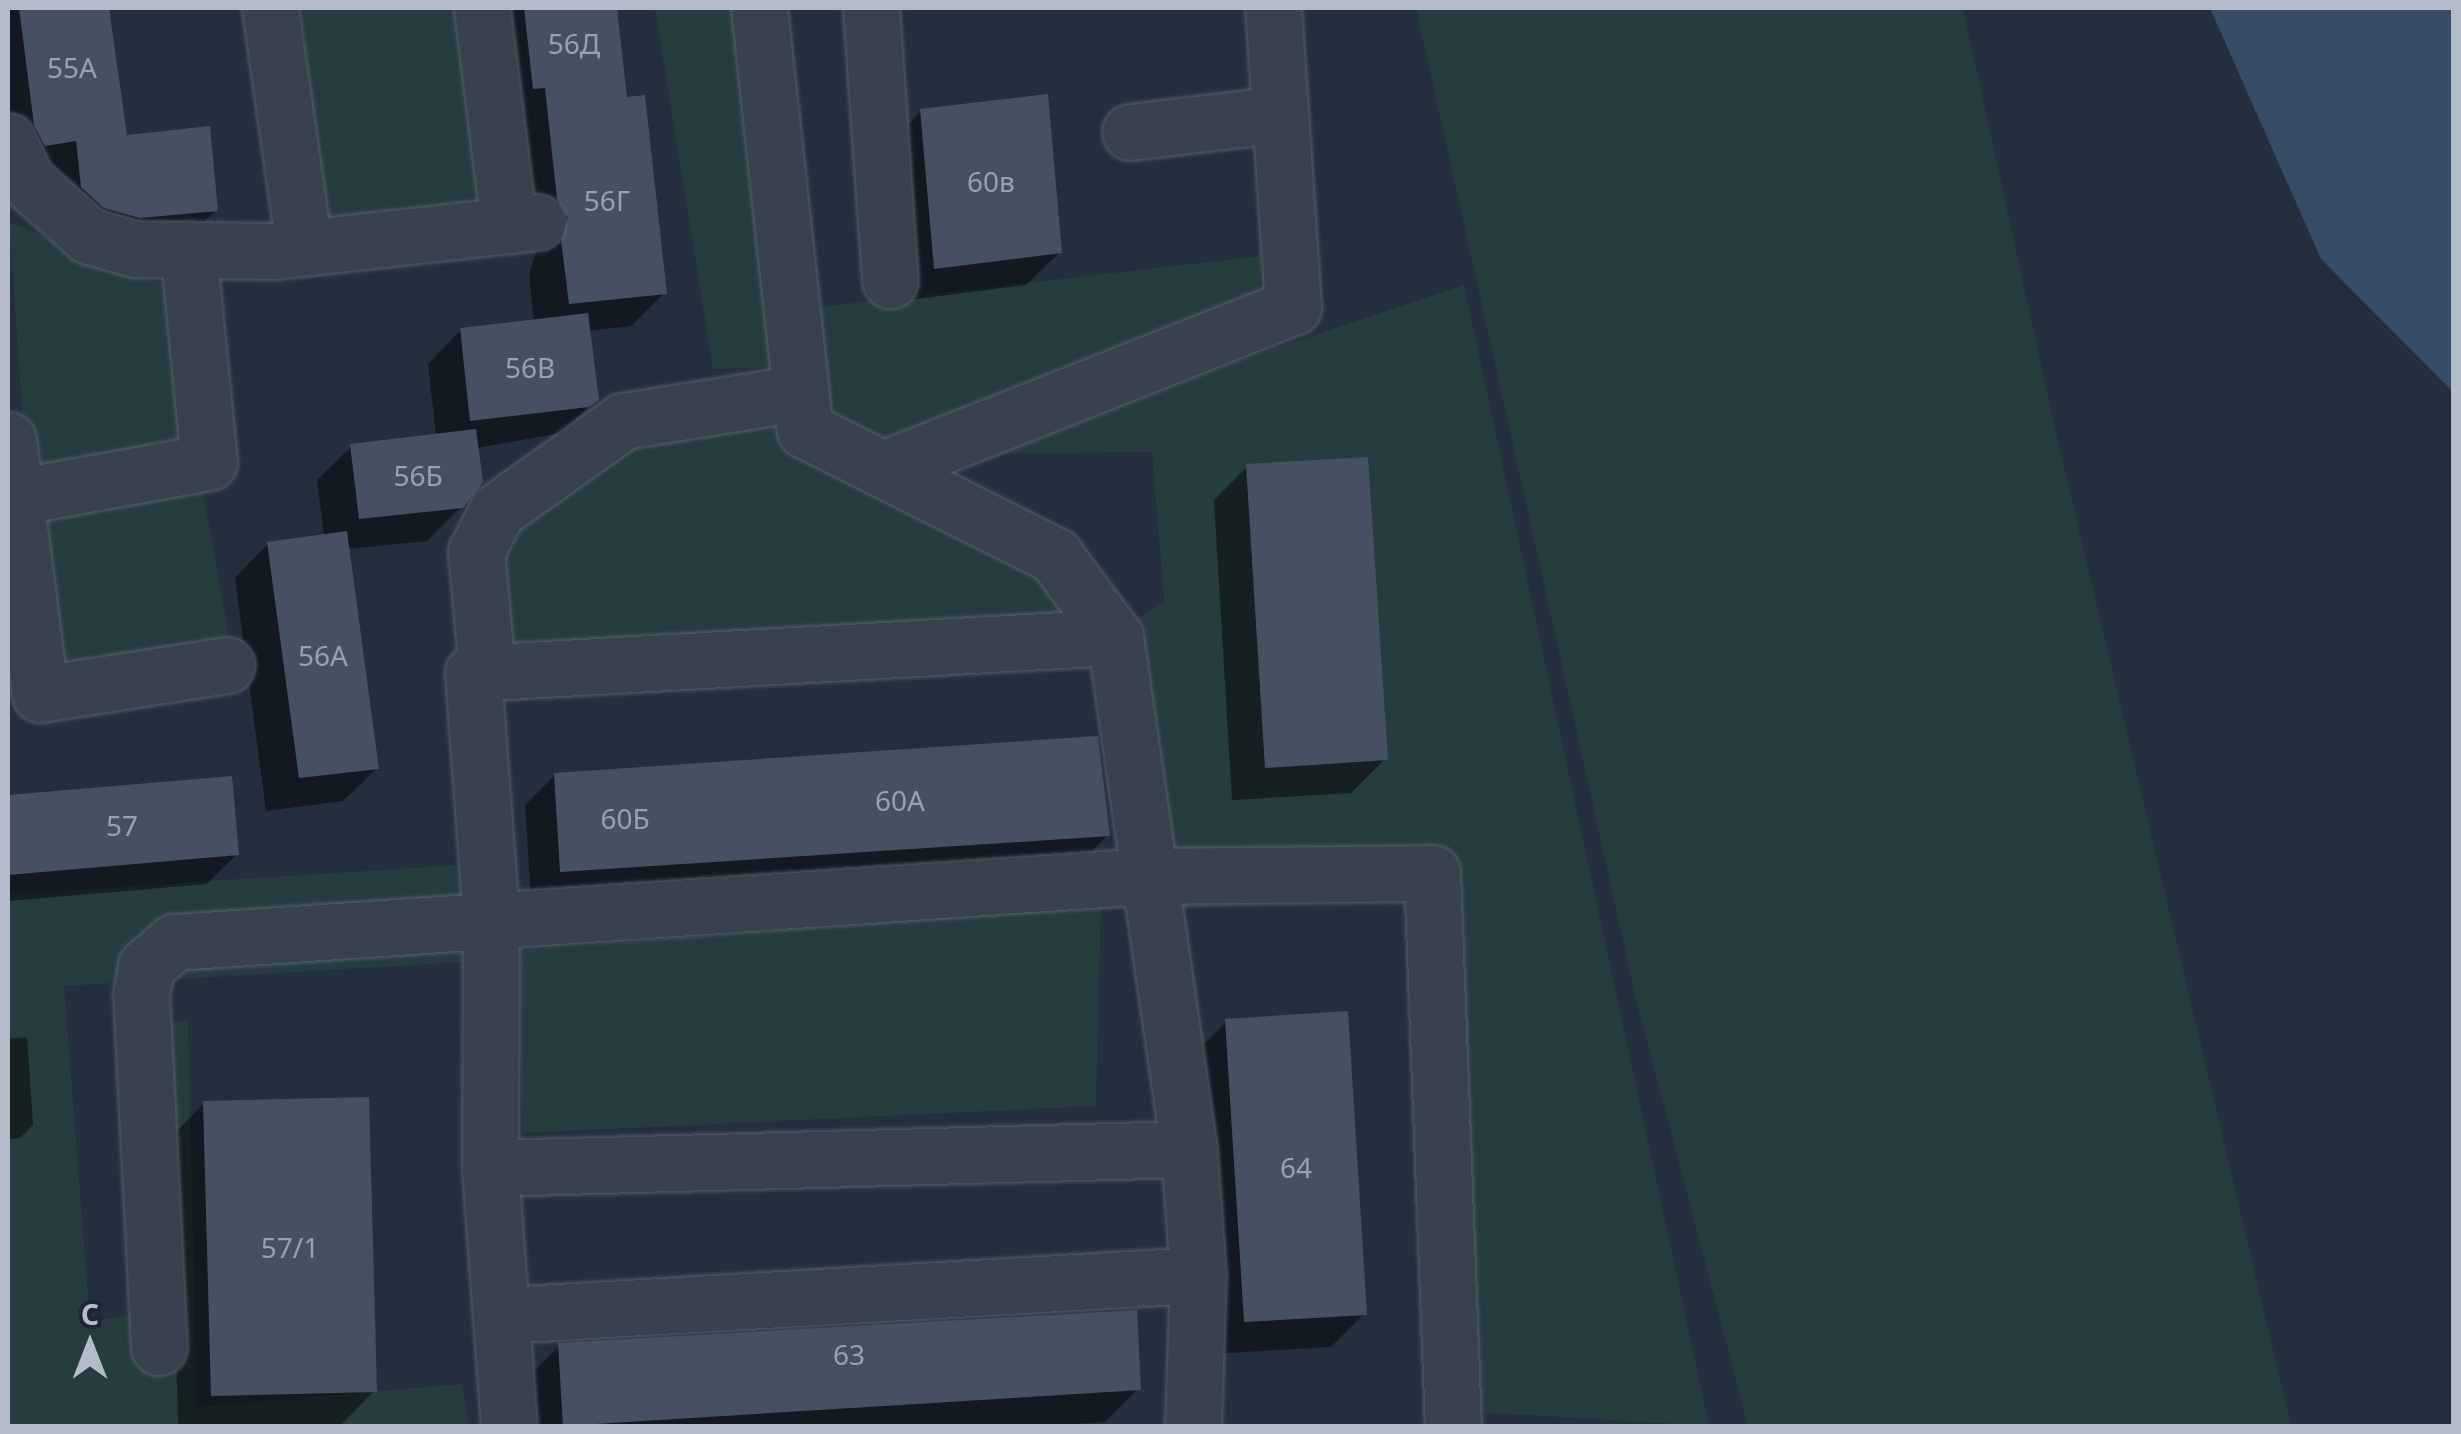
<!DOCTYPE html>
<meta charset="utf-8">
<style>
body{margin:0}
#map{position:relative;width:2461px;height:1434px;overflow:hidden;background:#242f3e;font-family:"Noto Sans",sans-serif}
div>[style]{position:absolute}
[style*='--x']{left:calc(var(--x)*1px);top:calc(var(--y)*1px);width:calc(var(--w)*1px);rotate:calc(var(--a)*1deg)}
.green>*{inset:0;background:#263c3f}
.water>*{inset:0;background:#394c67}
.shadow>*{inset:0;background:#0007}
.building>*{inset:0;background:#455162}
.roads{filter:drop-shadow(0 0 2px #565f6c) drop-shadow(0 0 2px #565f6c)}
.minor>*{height:55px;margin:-27.5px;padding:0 27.5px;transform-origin:27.5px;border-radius:27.5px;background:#38414e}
span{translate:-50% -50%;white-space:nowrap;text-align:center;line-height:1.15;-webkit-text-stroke:8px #1d2633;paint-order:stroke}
.number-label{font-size:28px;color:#98a1af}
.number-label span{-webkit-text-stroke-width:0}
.frame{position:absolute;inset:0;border:10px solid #b4bcc9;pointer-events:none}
.north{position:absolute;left:40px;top:1294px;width:100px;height:100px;-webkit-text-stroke:8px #1d2633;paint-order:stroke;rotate:0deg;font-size:28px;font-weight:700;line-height:40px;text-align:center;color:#b4bcc9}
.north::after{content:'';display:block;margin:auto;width:35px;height:45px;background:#b4bcc9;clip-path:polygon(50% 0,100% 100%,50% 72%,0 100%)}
</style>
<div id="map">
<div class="green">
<div style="clip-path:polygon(301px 8px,468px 8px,493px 207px,325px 228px)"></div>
<div style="clip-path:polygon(655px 8px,741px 8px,779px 367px,713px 369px)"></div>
<div style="clip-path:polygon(1416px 8px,1963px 8px,2054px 424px,2291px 1426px,1748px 1426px,1636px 999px)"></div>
<div style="clip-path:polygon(9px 222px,166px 286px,184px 448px,27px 480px)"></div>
<div style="clip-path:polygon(1261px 256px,1258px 308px,910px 444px,803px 417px,810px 308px)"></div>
<div style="clip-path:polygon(1464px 285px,1709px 1426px,1462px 1411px,1414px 895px,1155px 911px,1115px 637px,1164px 600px,1152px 452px,960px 454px)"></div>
<div style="clip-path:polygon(775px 412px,1009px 544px,1078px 613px,502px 647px,495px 541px,608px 449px)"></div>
<div style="clip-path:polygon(202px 486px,230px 642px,51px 665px,29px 520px)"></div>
<div style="clip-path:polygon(460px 865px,462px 962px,64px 986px,90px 1322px,143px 1312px,123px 1029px,188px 1021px,197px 1407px,462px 1384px,469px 1426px,8px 1426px,8px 894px)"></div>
<div style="clip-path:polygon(1101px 905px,1096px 1106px,523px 1133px,516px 951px)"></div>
</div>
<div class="water">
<div style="clip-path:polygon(2210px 8px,2453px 8px,2453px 392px,2321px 259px)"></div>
</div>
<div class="shadow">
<div style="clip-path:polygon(8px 8px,107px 8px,124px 138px,216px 210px,182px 244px,105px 250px,8px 171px)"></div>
<div style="clip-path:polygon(487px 8px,615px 8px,625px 99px,664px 293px,631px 326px,588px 331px,596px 399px,562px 433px,476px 448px,462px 506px,427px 541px,347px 549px,377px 768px,343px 801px,266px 811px,235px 578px,268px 544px,324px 537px,317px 480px,351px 447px,436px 436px,428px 364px,461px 330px,534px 322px,529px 275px,536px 252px,524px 233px)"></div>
<div style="clip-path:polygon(921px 111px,1060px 252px,1026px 285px,901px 301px,888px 145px)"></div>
<div style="clip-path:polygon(1248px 466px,1385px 759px,1351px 793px,1232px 800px,1214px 500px)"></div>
<div style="clip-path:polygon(555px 775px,1108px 835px,1078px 865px,531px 901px,525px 805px)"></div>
<div style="clip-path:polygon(230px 779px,237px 854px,207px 884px,8px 901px,8px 798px)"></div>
<div style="clip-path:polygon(1227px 1021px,1364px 1314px,1331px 1347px,1211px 1354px,1193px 1055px)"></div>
<div style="clip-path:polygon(27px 1037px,33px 1125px,20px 1138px,8px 1139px,8px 1039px)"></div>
<div style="clip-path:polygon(204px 1103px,374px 1391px,341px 1425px,178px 1426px,171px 1137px)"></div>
<div style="clip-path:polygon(559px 1346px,1138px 1389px,1105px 1422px,1041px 1426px,528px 1426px,526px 1379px)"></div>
</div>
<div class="building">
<div style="clip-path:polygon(19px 8px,109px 8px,127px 135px,210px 126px,218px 211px,140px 218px,104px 208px,81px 187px,76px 141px,45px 146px,34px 125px)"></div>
<div style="clip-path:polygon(524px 8px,617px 8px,627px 97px,645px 95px,667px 294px,569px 304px,561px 240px,568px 218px,557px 199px,545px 88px,533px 89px)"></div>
<div style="clip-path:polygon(1048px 94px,1062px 253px,934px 269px,920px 109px)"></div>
<div style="clip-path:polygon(588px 313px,599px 400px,589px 407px,470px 421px,460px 328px)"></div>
<div style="clip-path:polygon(476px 429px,483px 482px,463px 508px,359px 519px,350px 444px)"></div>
<div style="clip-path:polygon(1368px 457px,1388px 760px,1265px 768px,1246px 464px)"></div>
<div style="clip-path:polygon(347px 531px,379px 769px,299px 778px,267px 542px)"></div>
<div style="clip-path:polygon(1098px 736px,1110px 836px,560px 872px,554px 773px)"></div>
<div style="clip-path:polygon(232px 776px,239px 855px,8px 875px,8px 795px)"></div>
<div style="clip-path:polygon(1348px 1011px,1367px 1315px,1244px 1322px,1225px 1019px)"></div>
<div style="clip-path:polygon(369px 1097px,377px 1392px,211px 1396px,203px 1101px)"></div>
<div style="clip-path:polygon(1137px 1310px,1141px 1390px,563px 1426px,558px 1343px)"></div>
</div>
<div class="roads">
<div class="minor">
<div style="--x:270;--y:8;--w:242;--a:81.9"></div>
<div style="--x:482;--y:8;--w:219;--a:82.9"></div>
<div style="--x:759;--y:8;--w:424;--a:83.8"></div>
<div style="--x:805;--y:430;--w:280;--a:26.7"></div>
<div style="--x:1055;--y:556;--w:101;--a:53.5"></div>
<div style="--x:871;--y:8;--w:273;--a:86"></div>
<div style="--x:1130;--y:132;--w:151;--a:-6.8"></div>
<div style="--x:8;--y:141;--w:44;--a:64.6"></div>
<div style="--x:27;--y:181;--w:83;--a:41.6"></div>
<div style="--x:89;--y:236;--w:48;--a:15.8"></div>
<div style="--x:135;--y:249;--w:140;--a:0.8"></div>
<div style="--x:275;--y:251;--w:264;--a:-6.3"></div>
<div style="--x:8;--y:440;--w:256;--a:82.8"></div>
<div style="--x:40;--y:694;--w:189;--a:-8.8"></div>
<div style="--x:883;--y:469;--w:441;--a:-21.6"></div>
<div style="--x:1293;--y:307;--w:300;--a:-93.8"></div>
<div style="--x:15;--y:497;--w:197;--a:-10.2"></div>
<div style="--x:209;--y:462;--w:214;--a:-95.6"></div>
<div style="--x:487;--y:672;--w:121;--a:-95.2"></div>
<div style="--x:476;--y:552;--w:46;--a:-62.9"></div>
<div style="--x:497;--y:511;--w:155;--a:-35.5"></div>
<div style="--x:623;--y:421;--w:179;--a:-9"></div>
<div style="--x:490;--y:1168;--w:699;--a:-1.56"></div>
<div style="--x:504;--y:1315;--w:695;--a:-3.3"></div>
<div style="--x:159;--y:1347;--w:352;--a:-92.9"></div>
<div style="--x:141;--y:995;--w:29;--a:-80"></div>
<div style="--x:146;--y:966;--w:38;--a:-40"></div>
<div style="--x:175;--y:942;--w:976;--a:-3.88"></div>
<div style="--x:1149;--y:876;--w:283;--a:-0.6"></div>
<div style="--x:1432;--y:873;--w:553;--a:87.83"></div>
<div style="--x:509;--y:1426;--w:259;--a:-94.2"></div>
<div style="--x:490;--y:1168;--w:250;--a:-89.8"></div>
<div style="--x:491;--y:918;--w:246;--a:-94.2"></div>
<div style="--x:473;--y:673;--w:643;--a:-3.21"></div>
<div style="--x:1115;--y:637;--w:517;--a:81.78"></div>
<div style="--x:1189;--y:1149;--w:126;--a:85.9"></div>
<div style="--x:1198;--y:1275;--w:151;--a:91.9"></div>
</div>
</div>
<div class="number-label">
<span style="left:574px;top:43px">56Д</span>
<span style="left:72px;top:67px">55А</span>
<span style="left:991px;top:181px">60в</span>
<span style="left:607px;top:200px">56Г</span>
<span style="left:530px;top:367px">56В</span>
<span style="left:418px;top:475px">56Б</span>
<span style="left:323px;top:655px">56А</span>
<span style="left:900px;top:800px">60А</span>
<span style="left:625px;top:818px">60Б</span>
<span style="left:122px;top:825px">57</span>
<span style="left:1296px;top:1167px">64</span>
<span style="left:290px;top:1247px">57/1</span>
<span style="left:849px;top:1354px">63</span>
</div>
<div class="frame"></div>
<div class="north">С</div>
</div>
